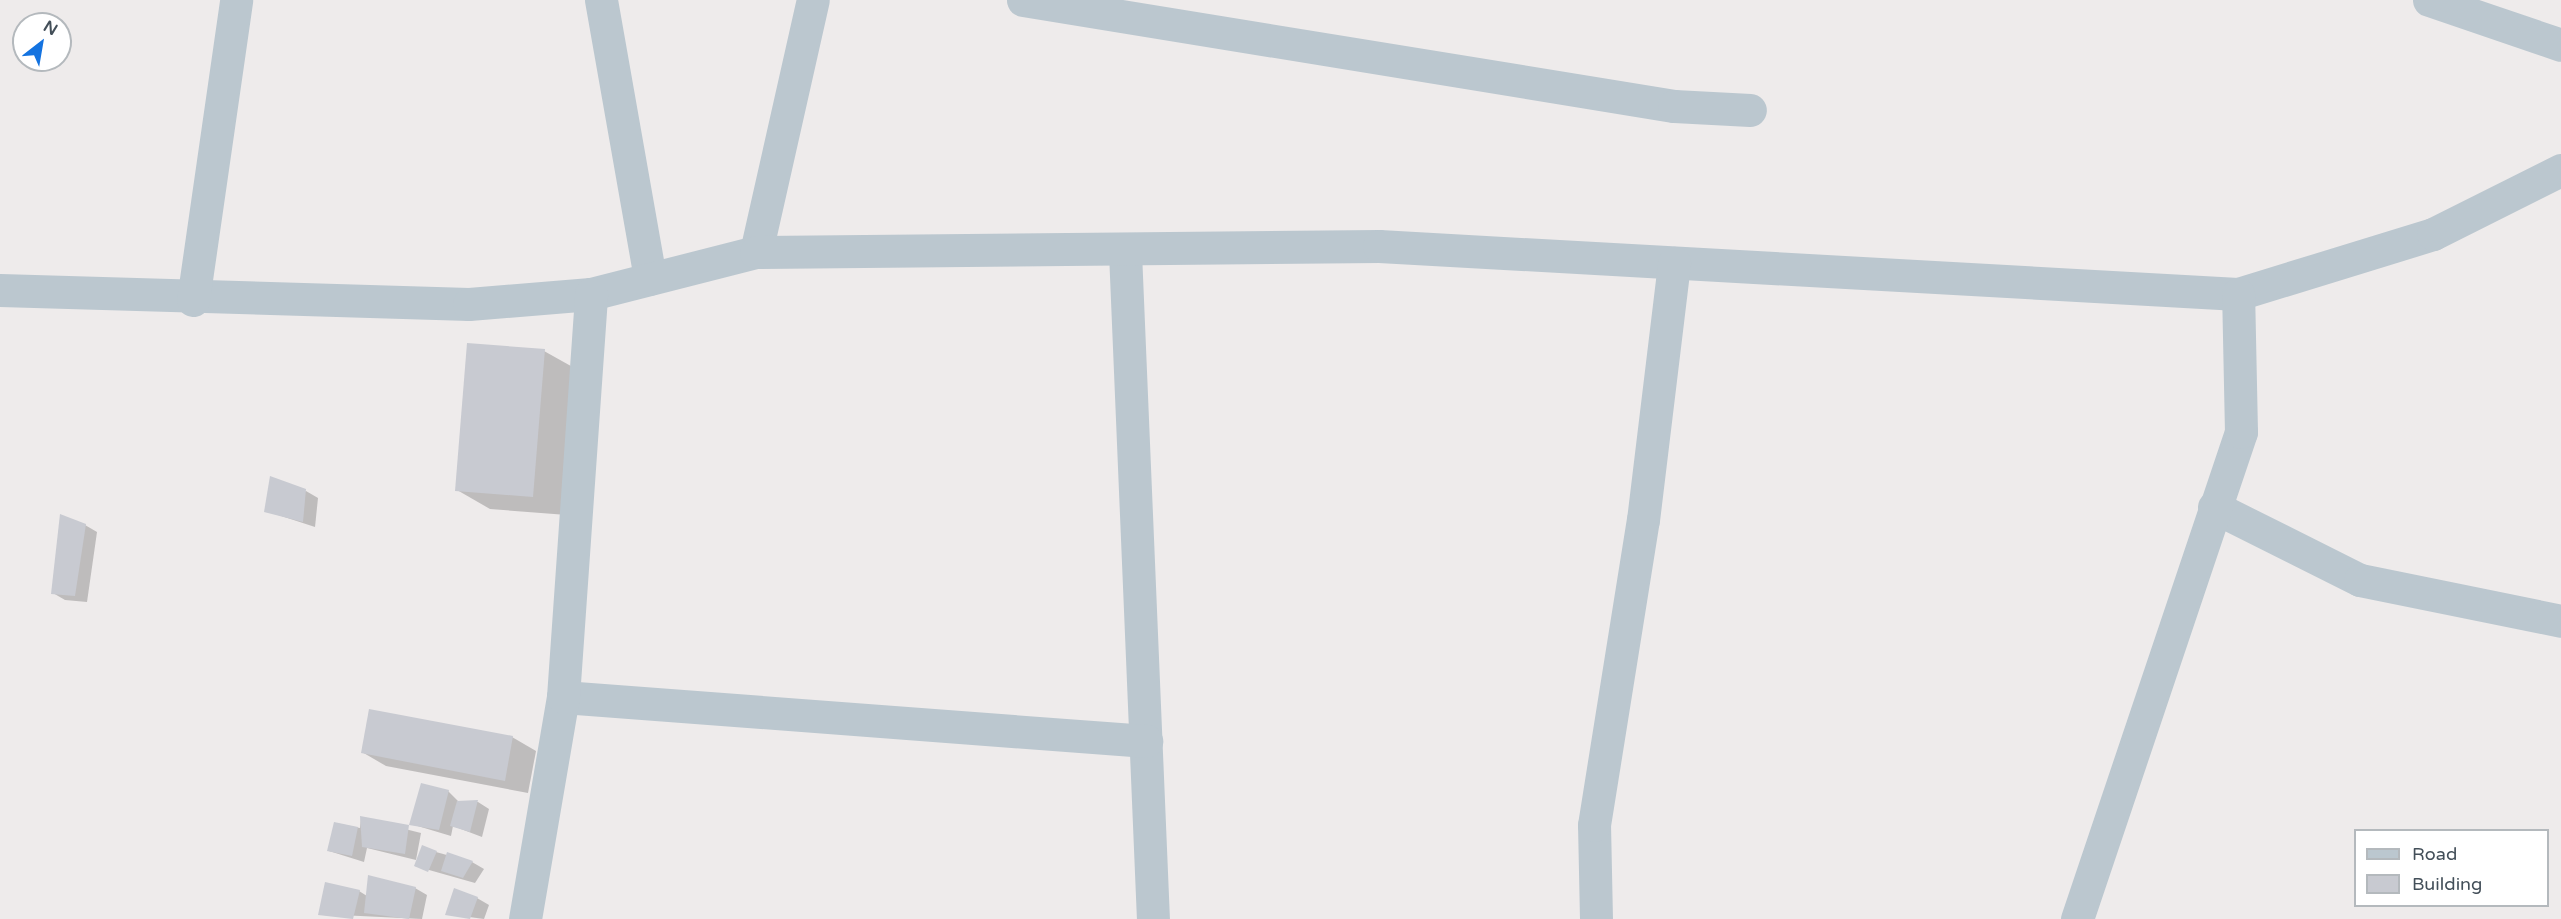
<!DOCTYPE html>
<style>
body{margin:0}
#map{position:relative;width:2561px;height:919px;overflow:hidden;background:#eeebeb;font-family:"Varela Round",sans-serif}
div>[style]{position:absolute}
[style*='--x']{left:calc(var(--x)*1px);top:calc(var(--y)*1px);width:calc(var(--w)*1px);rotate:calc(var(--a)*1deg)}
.shadow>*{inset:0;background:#0003}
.building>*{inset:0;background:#c8cad1}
.minor>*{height:33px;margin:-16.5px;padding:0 16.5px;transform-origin:16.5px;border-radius:16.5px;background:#bbc7cf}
span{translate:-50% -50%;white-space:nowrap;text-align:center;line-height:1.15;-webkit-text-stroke:4.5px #fff;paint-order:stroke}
.legend{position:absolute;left:2354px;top:829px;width:195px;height:78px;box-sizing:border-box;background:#fff;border:2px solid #b4b9bd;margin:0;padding:8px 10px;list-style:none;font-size:18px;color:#434f59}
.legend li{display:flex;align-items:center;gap:12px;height:30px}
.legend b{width:30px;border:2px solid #b4b9bd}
.north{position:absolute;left:12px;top:12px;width:60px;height:60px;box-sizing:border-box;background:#fff;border:2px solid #b4b9bd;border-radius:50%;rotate:31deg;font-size:16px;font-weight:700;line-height:24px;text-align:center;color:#434f59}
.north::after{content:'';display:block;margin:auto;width:21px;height:27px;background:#1473e0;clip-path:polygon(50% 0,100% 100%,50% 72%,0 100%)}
</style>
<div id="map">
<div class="shadow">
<div style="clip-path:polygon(544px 351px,578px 370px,567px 515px,490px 509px,457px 490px)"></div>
<div style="clip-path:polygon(306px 491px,318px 498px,315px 527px,266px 511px)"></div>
<div style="clip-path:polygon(85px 525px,97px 532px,87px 602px,65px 600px,53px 593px)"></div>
<div style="clip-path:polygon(512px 737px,536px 751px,528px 793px,386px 766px,362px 752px)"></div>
<div style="clip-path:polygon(448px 791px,459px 802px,478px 802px,489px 809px,482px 837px,453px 826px,451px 836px,411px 824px)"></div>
<div style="clip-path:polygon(361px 818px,421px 833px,416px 860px,367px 848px,364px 862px,329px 851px,335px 823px,360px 828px)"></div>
<div style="clip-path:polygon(436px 852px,472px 862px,484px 869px,475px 883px,415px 866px)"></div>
<div style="clip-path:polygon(415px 888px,427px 895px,422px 919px,319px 914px,359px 891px,367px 896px)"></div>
<div style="clip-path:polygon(477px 898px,489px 905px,484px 919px,447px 914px)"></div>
</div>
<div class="building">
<div style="clip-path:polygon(467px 343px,545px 349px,533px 497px,455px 491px)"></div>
<div style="clip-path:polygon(270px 476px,306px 489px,303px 522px,264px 512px)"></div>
<div style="clip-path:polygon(60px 514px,86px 524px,75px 596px,51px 594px)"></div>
<div style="clip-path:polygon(369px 709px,513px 736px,505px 781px,361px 753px)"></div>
<div style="clip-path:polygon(421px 783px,449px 790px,439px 830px,409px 825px)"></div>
<div style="clip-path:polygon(478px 800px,470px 832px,450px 826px,457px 801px)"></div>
<div style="clip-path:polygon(360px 816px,409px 825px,405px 854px,362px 847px)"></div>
<div style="clip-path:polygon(334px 822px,358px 827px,352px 856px,327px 851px)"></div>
<div style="clip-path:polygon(422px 845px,437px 851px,428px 872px,414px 866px)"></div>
<div style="clip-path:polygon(447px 852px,473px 861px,463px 878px,441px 871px)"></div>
<div style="clip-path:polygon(368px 875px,416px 887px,409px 919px,364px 913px)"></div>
<div style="clip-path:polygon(325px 882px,360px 890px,353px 919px,318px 915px)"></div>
<div style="clip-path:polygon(454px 888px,478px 897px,470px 919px,445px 915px)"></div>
</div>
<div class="minor">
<div style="--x:601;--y:0;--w:283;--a:80"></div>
<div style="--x:1023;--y:0;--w:660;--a:9.25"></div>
<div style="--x:1674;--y:106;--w:76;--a:3"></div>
<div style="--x:2429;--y:0;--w:139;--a:18.8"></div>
<div style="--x:756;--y:252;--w:258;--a:-77.3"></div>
<div style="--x:1125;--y:252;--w:668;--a:87.6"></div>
<div style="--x:0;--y:290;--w:469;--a:1.7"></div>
<div style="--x:469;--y:304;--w:122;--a:-4.7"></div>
<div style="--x:591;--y:294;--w:170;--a:-14.3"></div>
<div style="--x:756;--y:252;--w:623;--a:-0.55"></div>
<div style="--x:1379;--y:246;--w:860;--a:3.2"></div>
<div style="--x:2238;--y:294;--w:204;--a:-17.1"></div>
<div style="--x:2433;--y:234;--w:143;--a:-26.6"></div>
<div style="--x:193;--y:300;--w:303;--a:-81.8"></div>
<div style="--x:2214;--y:507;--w:163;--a:26.6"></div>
<div style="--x:2360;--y:580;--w:205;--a:11.5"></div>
<div style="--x:563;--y:697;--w:585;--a:4.32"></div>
<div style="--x:525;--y:919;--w:225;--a:-80.3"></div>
<div style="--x:563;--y:697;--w:404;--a:-86"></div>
<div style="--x:1596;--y:919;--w:94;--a:-91.2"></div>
<div style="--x:1594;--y:825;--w:309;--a:-80.9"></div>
<div style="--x:1643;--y:520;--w:259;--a:-83.1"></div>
<div style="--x:2077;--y:919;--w:514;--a:-71.39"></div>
<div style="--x:2241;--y:432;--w:138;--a:-91.2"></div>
</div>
<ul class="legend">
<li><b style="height:8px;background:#bbc7cf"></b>Road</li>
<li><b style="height:16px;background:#c8cad1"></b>Building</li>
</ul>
<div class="north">N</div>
</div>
